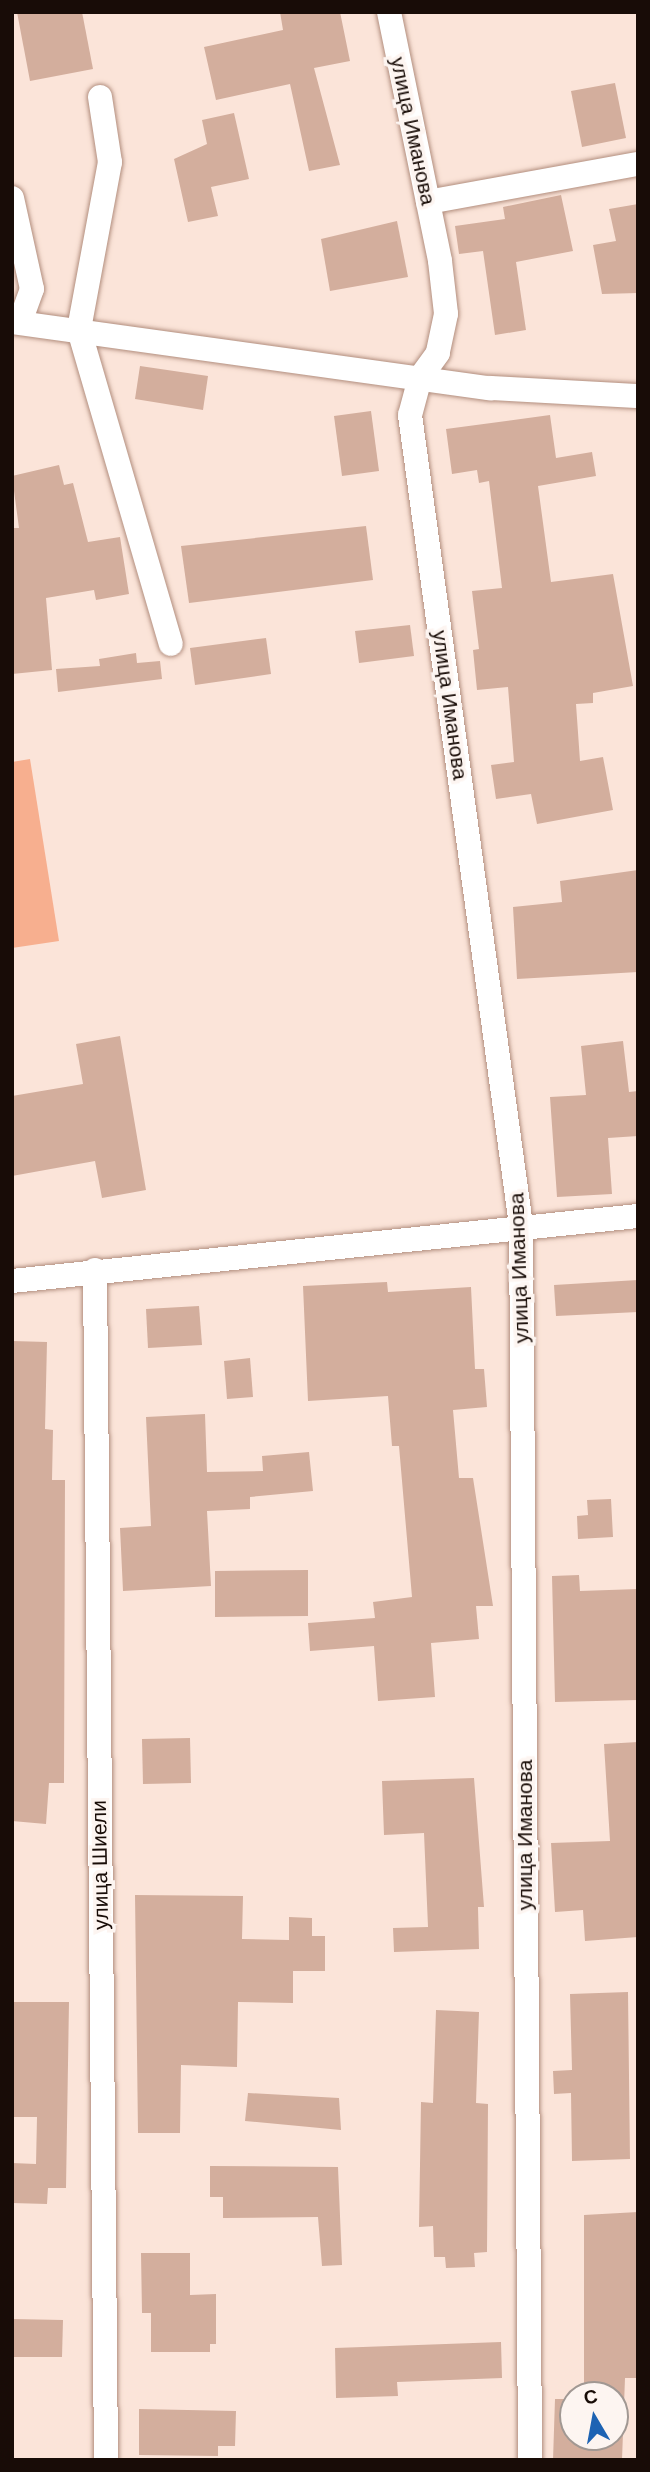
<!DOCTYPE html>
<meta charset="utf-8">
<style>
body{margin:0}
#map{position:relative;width:650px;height:2472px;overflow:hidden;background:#fbe4d9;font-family:Helvetica,sans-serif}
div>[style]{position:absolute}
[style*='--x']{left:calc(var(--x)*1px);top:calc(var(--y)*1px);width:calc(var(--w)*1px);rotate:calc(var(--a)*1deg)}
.green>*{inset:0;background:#f7af8f}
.building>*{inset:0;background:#d3ae9d}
.roads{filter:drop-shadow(0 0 2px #b28e7e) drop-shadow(0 0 2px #b28e7e)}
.minor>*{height:24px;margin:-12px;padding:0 12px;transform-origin:12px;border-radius:12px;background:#fff}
span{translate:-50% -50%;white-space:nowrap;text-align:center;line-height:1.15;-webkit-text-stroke:7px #fdf5f1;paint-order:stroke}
.street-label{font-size:21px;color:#180c07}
.frame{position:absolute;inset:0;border:14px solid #180c07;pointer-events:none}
.north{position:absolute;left:559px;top:2381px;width:70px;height:70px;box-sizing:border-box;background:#fdf5f1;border:2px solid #a19893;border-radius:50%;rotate:350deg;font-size:19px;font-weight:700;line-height:28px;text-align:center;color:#180c07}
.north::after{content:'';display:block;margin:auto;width:24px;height:32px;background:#1e63b3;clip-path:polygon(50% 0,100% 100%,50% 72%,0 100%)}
</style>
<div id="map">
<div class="green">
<div style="clip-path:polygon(30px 759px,59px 941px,12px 948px,12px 762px)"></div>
</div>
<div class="building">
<div style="clip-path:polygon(17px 12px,82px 12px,93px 69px,30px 81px)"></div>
<div style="clip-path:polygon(280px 12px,340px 12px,350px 61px,314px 68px,340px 165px,309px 171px,290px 84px,216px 100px,204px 47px,283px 30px)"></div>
<div style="clip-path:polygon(615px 83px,626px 138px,582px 147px,571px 91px)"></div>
<div style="clip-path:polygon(234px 113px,249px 179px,211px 187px,218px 216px,188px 222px,174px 159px,207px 144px,202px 120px)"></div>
<div style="clip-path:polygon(561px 195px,573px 251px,516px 262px,526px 330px,495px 335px,483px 251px,459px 254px,455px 226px,505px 219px,503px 207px)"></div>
<div style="clip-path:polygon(638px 204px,638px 293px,602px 294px,593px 245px,616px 241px,609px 209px)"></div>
<div style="clip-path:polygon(397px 221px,408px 277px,330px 291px,321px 239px)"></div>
<div style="clip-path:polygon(140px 366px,208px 376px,203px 410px,135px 399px)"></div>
<div style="clip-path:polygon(371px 411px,379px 471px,342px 476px,334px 416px)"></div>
<div style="clip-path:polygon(550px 415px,556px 458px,592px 452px,596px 476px,538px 486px,551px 582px,613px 574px,633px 686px,593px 693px,593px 703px,576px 704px,580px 761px,603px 757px,613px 810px,537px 824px,531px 794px,496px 799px,491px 765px,514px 762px,508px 687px,477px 690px,473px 650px,479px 649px,472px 591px,502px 588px,489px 481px,479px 483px,477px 470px,452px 474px,446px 429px)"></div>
<div style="clip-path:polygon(59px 465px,64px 485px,73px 483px,88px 542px,120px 537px,129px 594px,96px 600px,94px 590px,46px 598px,52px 670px,12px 674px,12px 528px,19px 528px,12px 476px)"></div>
<div style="clip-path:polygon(366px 526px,373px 580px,189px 603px,181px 546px)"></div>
<div style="clip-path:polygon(410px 625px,414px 656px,359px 663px,355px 631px)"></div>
<div style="clip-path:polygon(266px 638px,271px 674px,195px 685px,190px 648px)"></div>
<div style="clip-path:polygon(136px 653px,137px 663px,160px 661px,162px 679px,58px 692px,56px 669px,100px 666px,99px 659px)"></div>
<div style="clip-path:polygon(638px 870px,638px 972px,517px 979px,513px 907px,562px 902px,560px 881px)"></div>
<div style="clip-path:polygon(120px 1036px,146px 1190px,102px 1198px,95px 1161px,12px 1176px,12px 1096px,83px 1084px,76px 1044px)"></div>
<div style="clip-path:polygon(623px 1041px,629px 1092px,638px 1091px,638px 1136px,608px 1138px,612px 1194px,557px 1197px,550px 1097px,586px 1095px,581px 1046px)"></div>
<div style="clip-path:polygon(638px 1280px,638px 1312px,556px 1316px,554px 1285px)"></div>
<div style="clip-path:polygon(387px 1282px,388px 1292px,471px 1287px,475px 1369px,484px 1369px,487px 1407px,453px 1410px,459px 1478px,473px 1478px,493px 1606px,476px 1606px,479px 1639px,431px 1643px,435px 1697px,378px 1701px,374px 1646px,310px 1651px,308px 1623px,375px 1618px,373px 1602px,412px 1597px,399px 1446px,392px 1446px,388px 1396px,308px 1401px,303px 1286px)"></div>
<div style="clip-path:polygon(199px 1306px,202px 1345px,148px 1348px,146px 1309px)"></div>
<div style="clip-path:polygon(12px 1341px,47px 1342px,45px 1429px,53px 1430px,52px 1480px,65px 1480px,64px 1783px,49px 1783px,46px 1824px,12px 1821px)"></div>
<div style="clip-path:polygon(250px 1358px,253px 1397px,227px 1399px,224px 1361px)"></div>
<div style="clip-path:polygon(205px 1414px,207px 1472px,263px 1471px,262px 1456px,309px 1452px,313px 1491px,250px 1497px,250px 1509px,207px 1511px,211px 1586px,123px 1591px,120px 1528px,151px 1526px,146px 1417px)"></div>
<div style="clip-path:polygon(611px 1499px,613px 1537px,578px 1539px,577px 1516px,588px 1515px,587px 1500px)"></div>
<div style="clip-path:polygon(308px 1570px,308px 1616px,215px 1617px,215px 1571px)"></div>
<div style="clip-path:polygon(579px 1575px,580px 1591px,638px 1589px,638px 1700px,555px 1702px,552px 1576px)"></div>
<div style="clip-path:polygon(190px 1738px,191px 1783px,143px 1784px,142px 1739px)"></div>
<div style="clip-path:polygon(638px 1742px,638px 1937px,585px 1941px,583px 1910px,555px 1912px,551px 1843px,610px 1841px,604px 1744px)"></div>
<div style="clip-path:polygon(474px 1778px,484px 1907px,478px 1907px,479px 1949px,394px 1952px,393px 1928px,428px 1927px,424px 1833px,384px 1835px,382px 1781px)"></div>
<div style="clip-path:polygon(135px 1895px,243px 1896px,242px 1939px,289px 1940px,289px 1917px,312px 1918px,312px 1936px,325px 1936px,325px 1971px,293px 1971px,293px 2003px,238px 2002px,237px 2067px,181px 2065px,180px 2133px,138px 2133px)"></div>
<div style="clip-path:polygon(628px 1992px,630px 2159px,572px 2161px,571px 2093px,554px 2094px,553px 2071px,572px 2070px,570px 1994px)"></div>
<div style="clip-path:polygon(12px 2002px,69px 2002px,66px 2188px,48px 2188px,47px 2204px,12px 2203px,12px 2163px,36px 2164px,37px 2117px,12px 2117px)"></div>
<div style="clip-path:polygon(436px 2010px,479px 2012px,476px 2103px,488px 2104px,487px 2252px,474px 2253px,475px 2267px,446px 2268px,445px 2257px,434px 2257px,433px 2226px,419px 2227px,421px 2102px,433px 2103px)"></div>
<div style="clip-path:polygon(248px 2093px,339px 2098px,341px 2130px,245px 2121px)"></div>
<div style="clip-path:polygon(210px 2166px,338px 2167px,342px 2265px,322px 2266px,318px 2217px,223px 2218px,223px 2197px,210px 2197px)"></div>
<div style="clip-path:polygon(638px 2212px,638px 2378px,625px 2378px,622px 2460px,553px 2460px,555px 2399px,573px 2399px,573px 2437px,615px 2437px,615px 2395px,584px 2395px,584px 2215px)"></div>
<div style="clip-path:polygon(141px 2253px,190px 2253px,190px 2295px,216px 2294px,216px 2344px,210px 2344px,210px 2352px,151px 2352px,151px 2313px,142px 2313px)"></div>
<div style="clip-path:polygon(12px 2319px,63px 2320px,62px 2357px,12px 2357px)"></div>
<div style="clip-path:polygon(501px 2342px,502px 2378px,397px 2382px,398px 2396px,336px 2398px,335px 2348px)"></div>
<div style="clip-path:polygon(139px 2409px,236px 2411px,235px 2446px,218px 2446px,218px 2456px,139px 2455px)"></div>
</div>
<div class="roads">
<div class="minor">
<div style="--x:389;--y:12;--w:254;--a:78.4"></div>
<div style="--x:440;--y:261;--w:53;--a:83.5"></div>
<div style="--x:446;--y:314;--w:40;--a:102"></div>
<div style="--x:438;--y:353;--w:31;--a:126"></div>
<div style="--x:420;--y:378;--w:38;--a:105"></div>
<div style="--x:410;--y:415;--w:818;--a:82.2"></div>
<div style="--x:521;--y:1225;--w:1235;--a:89.58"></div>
<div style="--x:100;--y:97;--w:66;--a:81.3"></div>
<div style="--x:110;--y:162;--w:171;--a:100.5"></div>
<div style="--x:79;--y:330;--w:327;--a:73.7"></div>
<div style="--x:12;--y:198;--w:93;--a:77.6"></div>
<div style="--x:32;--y:289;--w:35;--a:110"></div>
<div style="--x:428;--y:202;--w:213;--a:-10.3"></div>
<div style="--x:12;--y:322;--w:483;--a:7.9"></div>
<div style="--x:490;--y:388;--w:148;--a:3.1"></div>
<div style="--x:95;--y:1270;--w:1190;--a:89.47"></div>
<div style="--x:12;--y:1281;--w:629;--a:-5.93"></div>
</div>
</div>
<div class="street-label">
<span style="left:413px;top:131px;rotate:78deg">улица Иманова</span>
<span style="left:450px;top:705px;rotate:82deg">улица Иманова</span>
<span style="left:519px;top:1268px;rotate:-92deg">улица Иманова</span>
<span style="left:525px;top:1835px;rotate:-90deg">улица Иманова</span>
<span style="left:100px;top:1865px;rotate:-91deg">улица Шиели</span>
</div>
<div class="frame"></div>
<div class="north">С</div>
</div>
